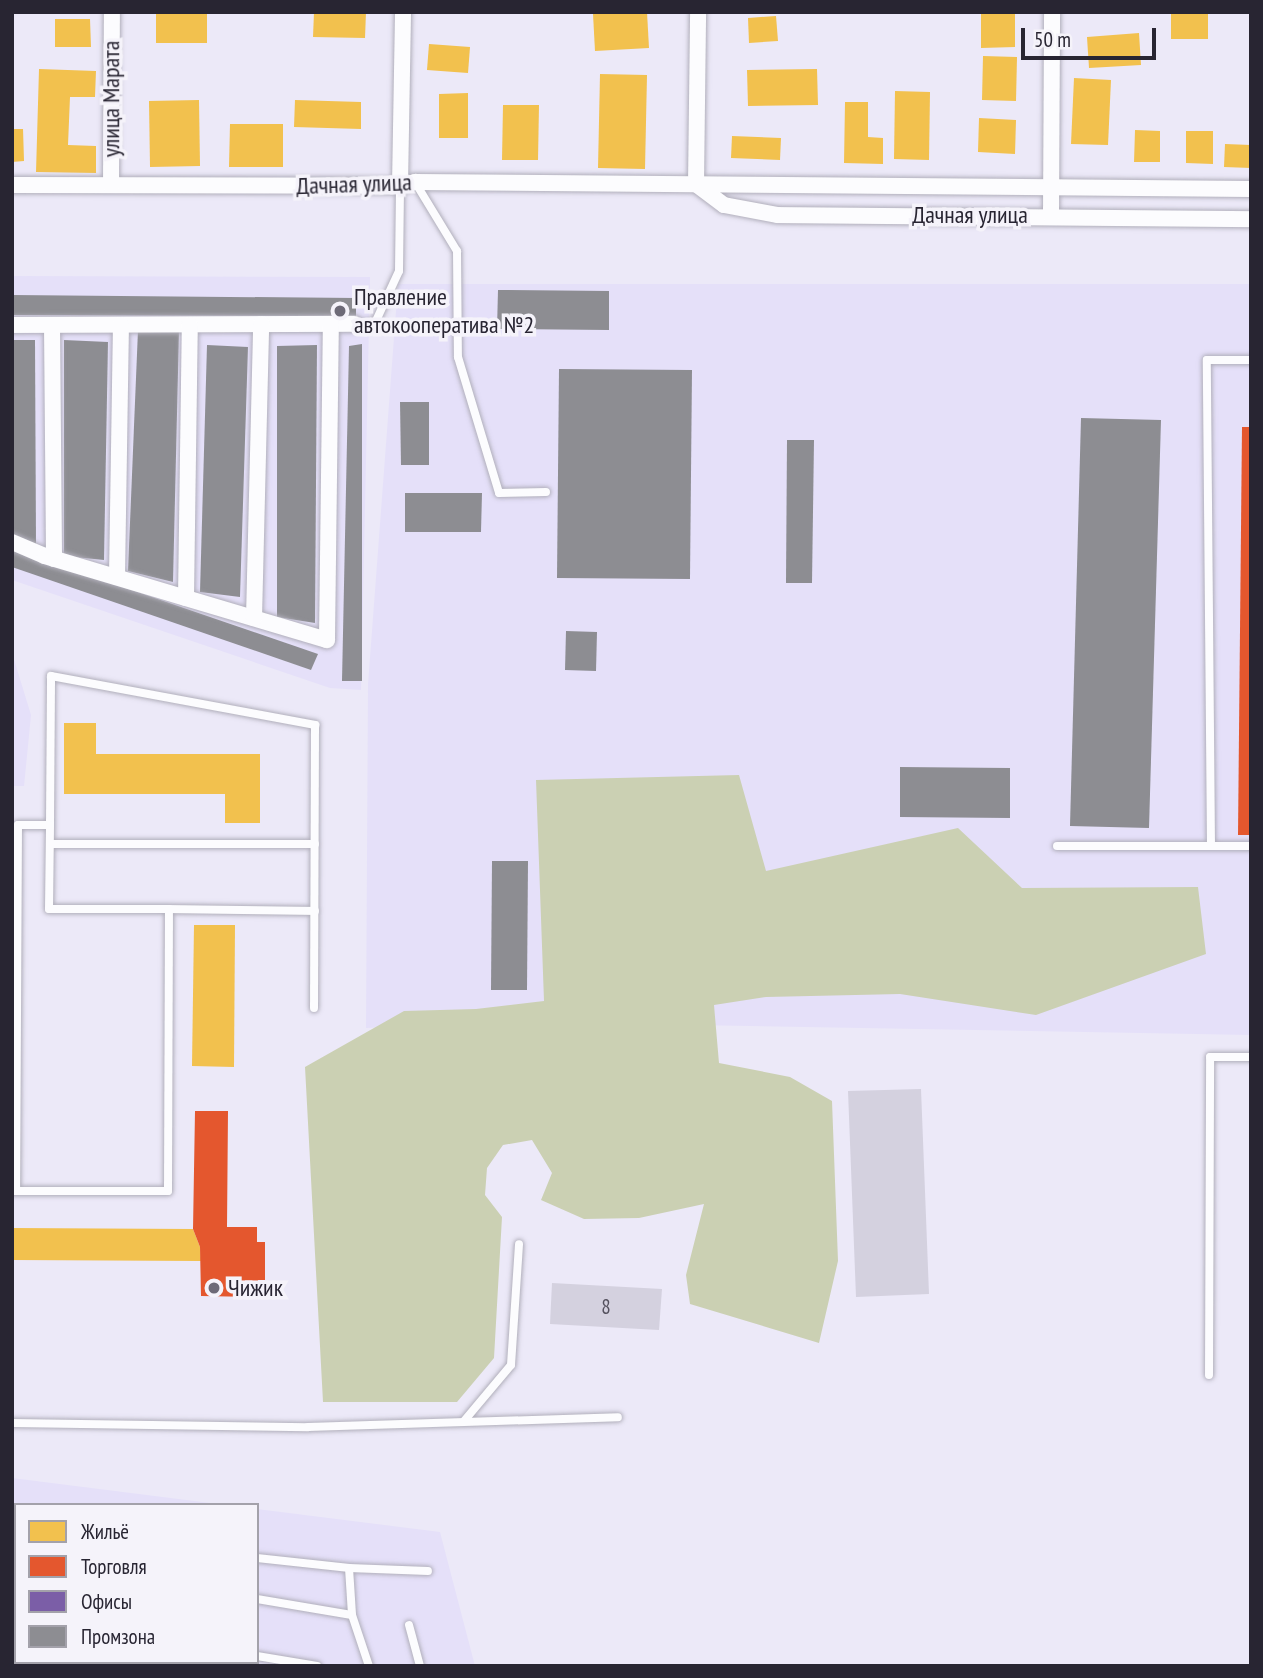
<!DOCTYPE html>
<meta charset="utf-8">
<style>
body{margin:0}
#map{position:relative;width:1263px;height:1678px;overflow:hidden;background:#ece9f8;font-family:"PT Sans Narrow",sans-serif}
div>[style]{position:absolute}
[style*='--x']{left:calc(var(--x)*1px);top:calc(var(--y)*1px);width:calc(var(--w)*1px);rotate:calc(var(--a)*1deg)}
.built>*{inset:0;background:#e5e0f9}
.green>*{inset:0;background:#cbd0b3}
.homes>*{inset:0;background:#f2c14e}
.shops>*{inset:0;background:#e4572e}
.offices>*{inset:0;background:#7b5ea7}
.industry>*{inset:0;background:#8d8d92}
.building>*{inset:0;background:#d4d1df}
.roads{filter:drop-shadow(0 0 2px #b1afbb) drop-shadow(0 0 2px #b1afbb)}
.lane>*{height:8px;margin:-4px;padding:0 4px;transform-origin:4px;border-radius:4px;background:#fcfcfe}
.street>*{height:16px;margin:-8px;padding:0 8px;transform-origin:8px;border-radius:8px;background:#fcfcfe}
.dots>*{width:19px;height:19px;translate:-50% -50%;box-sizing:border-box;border:4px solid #f5f3fa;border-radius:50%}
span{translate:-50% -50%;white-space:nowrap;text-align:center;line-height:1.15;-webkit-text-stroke:7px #f5f3fa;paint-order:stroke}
.number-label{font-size:21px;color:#54515e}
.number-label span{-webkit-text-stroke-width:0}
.street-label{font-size:24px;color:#282532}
.poi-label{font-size:24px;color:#282532}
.left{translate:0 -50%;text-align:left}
.frame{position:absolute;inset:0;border:14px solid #282532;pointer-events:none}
.legend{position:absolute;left:14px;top:1503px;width:245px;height:161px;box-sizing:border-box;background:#f5f3fa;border:2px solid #a3a1aa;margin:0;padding:9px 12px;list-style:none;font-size:21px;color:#282532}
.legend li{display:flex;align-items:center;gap:14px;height:35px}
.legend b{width:35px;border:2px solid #a3a1aa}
.scale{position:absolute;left:1021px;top:28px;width:135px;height:32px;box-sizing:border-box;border:4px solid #282532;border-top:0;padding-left:9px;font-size:21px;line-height:24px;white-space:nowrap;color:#282532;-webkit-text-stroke:5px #f5f3fa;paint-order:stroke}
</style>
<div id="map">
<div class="built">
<div style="clip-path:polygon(12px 276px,370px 277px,361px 690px,330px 688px,12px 580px)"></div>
<div style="clip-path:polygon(398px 284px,1251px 284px,1251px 1035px,522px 1022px,366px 1028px,368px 684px)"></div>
<div style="clip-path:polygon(12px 653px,31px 715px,24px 786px,12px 786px)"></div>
<div style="clip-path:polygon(12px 1478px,226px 1505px,16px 1505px,16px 1662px,257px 1662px,257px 1509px,440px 1532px,475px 1666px,12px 1666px)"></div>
</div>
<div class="green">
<div style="clip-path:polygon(739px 775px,766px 871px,958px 828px,1022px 888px,1198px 887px,1206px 954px,1036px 1015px,900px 994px,766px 997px,714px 1005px,719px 1063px,790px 1077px,832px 1101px,838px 1261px,819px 1343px,690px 1304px,686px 1275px,704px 1204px,639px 1218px,584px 1219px,541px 1200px,552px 1173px,532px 1140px,503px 1145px,487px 1168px,485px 1195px,502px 1217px,494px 1358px,457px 1402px,323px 1402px,305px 1067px,404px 1011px,476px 1009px,544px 1001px,536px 780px)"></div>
</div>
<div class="homes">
<div style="clip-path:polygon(156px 12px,207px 12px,207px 43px,156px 43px)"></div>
<div style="clip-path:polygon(314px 12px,366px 12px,365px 38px,313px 37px)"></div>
<div style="clip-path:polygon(647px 12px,649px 48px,595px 51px,593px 14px)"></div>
<div style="clip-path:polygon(981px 12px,1015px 12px,1015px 47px,981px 48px)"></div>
<div style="clip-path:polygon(1171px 12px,1208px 12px,1208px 39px,1171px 39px)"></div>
<div style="clip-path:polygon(776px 16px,778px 41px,749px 43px,748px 18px)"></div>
<div style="clip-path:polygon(55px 19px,90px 19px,91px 47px,55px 47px)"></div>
<div style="clip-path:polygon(1139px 33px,1141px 65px,1089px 68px,1087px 37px)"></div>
<div style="clip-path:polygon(429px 44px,470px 47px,468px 73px,427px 70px)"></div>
<div style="clip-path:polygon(983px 56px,1017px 57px,1016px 101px,982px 100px)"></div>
<div style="clip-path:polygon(39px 69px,96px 71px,95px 97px,70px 97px,68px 145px,96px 146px,96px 173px,36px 172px)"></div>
<div style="clip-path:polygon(817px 69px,818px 105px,748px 106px,747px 70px)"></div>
<div style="clip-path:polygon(600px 74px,647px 75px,645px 169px,598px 168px)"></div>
<div style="clip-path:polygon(1074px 78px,1111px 80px,1108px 145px,1071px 144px)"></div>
<div style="clip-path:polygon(895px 91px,930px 92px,929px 160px,894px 159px)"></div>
<div style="clip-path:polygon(468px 93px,468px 138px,439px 138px,439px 94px)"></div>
<div style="clip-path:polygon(199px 100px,200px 166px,150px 167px,149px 101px)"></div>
<div style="clip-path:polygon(295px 100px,361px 102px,361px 129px,294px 127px)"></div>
<div style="clip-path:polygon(845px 102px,868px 102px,868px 137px,883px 138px,883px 164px,844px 163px)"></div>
<div style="clip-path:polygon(503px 105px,539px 105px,538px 160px,502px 160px)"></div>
<div style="clip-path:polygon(979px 118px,1016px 120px,1015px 154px,978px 152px)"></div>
<div style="clip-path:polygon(230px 124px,283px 124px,283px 167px,229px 167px)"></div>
<div style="clip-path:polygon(12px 129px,23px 129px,24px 161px,12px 162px)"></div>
<div style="clip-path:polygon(1135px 130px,1160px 131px,1160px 162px,1134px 162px)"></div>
<div style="clip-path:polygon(1186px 131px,1213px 131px,1213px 164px,1186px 163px)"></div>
<div style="clip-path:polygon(732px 136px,781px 138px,780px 160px,731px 158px)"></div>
<div style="clip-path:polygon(1225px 144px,1251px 145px,1251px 168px,1224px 167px)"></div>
<div style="clip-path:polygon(64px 723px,96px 723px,96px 754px,260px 754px,260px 823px,225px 823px,225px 794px,64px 794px)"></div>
<div style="clip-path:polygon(194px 925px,235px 925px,234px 1067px,192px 1066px)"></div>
<div style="clip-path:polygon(12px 1228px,193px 1229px,200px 1247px,201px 1261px,12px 1260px)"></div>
</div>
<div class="shops">
<div style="clip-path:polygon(1242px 427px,1251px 427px,1251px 835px,1238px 835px)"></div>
<div style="clip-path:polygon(195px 1111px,228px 1111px,227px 1227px,257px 1227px,257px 1242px,265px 1242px,265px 1280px,258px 1280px,257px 1297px,201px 1296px,200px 1247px,193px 1229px)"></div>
</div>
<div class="offices">
<div style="clip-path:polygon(333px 306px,346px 307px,347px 316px,333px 315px)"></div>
</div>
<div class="industry">
<div style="clip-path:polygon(498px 290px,609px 291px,609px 330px,497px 329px)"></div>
<div style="clip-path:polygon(12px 295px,356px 298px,356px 316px,12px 315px)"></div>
<div style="clip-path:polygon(138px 330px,179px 330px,173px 582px,128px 571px)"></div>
<div style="clip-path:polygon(12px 340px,35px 340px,36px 544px,12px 535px)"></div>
<div style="clip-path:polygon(64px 340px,108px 342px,104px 560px,64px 556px)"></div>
<div style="clip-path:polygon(362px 344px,362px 681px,342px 681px,349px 346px)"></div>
<div style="clip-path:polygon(207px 345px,248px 347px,240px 597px,200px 592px)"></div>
<div style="clip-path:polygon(317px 345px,315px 623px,277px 617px,277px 346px)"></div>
<div style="clip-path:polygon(559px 369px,692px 370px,690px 579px,557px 578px)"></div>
<div style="clip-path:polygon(400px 402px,429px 402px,429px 465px,401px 465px)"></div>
<div style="clip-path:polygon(1081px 418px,1161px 420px,1149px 828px,1070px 826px)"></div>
<div style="clip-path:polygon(787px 440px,814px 440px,812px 583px,786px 583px)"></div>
<div style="clip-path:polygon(405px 493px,482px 493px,481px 532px,405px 532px)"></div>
<div style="clip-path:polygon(12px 549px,318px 654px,311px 670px,12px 567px)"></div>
<div style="clip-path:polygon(566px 631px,597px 632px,596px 671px,565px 670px)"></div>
<div style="clip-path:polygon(900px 767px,1010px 768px,1010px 818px,900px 817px)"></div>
<div style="clip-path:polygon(492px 861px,528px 861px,527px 990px,491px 990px)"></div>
</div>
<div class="building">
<div style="clip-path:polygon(921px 1089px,929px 1294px,856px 1297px,848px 1091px)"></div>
<div style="clip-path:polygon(552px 1283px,662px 1289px,659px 1330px,550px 1324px)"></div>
</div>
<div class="roads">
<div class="lane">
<div style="--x:415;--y:182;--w:81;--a:58.7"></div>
<div style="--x:457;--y:251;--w:106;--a:89.5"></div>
<div style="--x:458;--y:357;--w:142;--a:73.2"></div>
<div style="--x:499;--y:493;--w:47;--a:-1.2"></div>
<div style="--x:354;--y:324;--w:21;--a:-3"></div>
<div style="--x:375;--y:323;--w:57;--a:-65.2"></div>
<div style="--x:399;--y:271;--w:85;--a:-89.3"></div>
<div style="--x:50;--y:825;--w:149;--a:-89.6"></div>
<div style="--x:51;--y:676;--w:269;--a:10.5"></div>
<div style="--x:315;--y:725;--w:283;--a:90.2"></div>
<div style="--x:50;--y:844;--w:265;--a:0"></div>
<div style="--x:1057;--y:846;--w:154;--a:0"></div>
<div style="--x:1211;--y:846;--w:486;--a:-90.5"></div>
<div style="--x:1207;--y:360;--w:44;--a:0"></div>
<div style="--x:1211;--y:846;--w:40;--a:0"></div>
<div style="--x:169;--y:909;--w:146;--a:0.8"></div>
<div style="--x:12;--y:1191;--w:156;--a:0"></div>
<div style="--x:168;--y:1191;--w:282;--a:-89.8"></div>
<div style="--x:169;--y:909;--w:120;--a:180"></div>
<div style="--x:49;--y:909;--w:84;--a:-89.3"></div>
<div style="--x:50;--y:825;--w:32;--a:180"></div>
<div style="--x:18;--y:825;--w:365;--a:90.3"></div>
<div style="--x:1209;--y:1375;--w:318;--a:-89.8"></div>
<div style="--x:1210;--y:1057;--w:41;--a:0"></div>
<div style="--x:464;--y:1421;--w:73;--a:-50"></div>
<div style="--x:511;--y:1365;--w:121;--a:-86.2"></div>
<div style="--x:12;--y:1423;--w:296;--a:0.8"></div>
<div style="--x:308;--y:1427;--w:310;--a:-1.8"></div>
<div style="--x:257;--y:1558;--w:93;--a:6.2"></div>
<div style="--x:349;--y:1568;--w:79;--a:2.2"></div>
<div style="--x:12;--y:1559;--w:4;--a:14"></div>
<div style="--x:349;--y:1568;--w:47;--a:86.3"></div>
<div style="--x:352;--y:1615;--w:54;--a:71.6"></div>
<div style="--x:257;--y:1599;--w:96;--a:9.6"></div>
<div style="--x:12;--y:1615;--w:4;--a:0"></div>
<div style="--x:409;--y:1625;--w:42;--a:75"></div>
<div style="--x:257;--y:1656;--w:61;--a:9.5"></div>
</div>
<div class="street">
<div style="--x:696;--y:184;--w:35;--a:37"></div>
<div style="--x:724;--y:205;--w:55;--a:10.5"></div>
<div style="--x:778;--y:215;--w:473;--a:0.5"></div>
<div style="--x:696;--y:184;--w:172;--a:-89.3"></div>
<div style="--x:12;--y:185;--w:388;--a:0.1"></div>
<div style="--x:400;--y:186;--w:16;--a:-15"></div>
<div style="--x:415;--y:182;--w:836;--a:0.48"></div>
<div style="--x:111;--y:185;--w:173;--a:-89.7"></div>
<div style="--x:400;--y:186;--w:174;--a:-89"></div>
<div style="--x:1051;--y:215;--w:203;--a:-89.7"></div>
<div style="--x:12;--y:325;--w:342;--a:-0.2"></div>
<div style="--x:52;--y:325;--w:234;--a:89.5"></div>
<div style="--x:12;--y:542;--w:36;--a:23"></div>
<div style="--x:45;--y:556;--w:294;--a:16.6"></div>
<div style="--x:327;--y:640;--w:316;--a:-89.3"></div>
<div style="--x:117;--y:577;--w:252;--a:-89.1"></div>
<div style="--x:186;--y:598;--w:273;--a:-89.2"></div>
<div style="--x:254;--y:618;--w:294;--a:-88.6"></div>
</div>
</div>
<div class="dots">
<div style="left:340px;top:311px;background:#6d6a77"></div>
<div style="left:214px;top:1288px;background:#6d6a77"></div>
</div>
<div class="number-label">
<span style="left:606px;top:1307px">8</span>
</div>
<div class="street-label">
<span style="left:111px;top:99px;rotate:-90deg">улица Марата</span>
<span style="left:354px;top:184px;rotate:-2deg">Дачная улица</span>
<span style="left:970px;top:215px">Дачная улица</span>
</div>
<div class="poi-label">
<span class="left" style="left:354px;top:311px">Правление<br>автокооператива №2</span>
<span class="left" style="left:228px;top:1288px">Чижик</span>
</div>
<div class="frame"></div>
<ul class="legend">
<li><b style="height:19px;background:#f2c14e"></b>Жильё</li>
<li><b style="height:19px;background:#e4572e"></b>Торговля</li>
<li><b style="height:19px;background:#7b5ea7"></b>Офисы</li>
<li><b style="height:19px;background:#8d8d92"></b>Промзона</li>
</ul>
<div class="scale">50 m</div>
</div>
